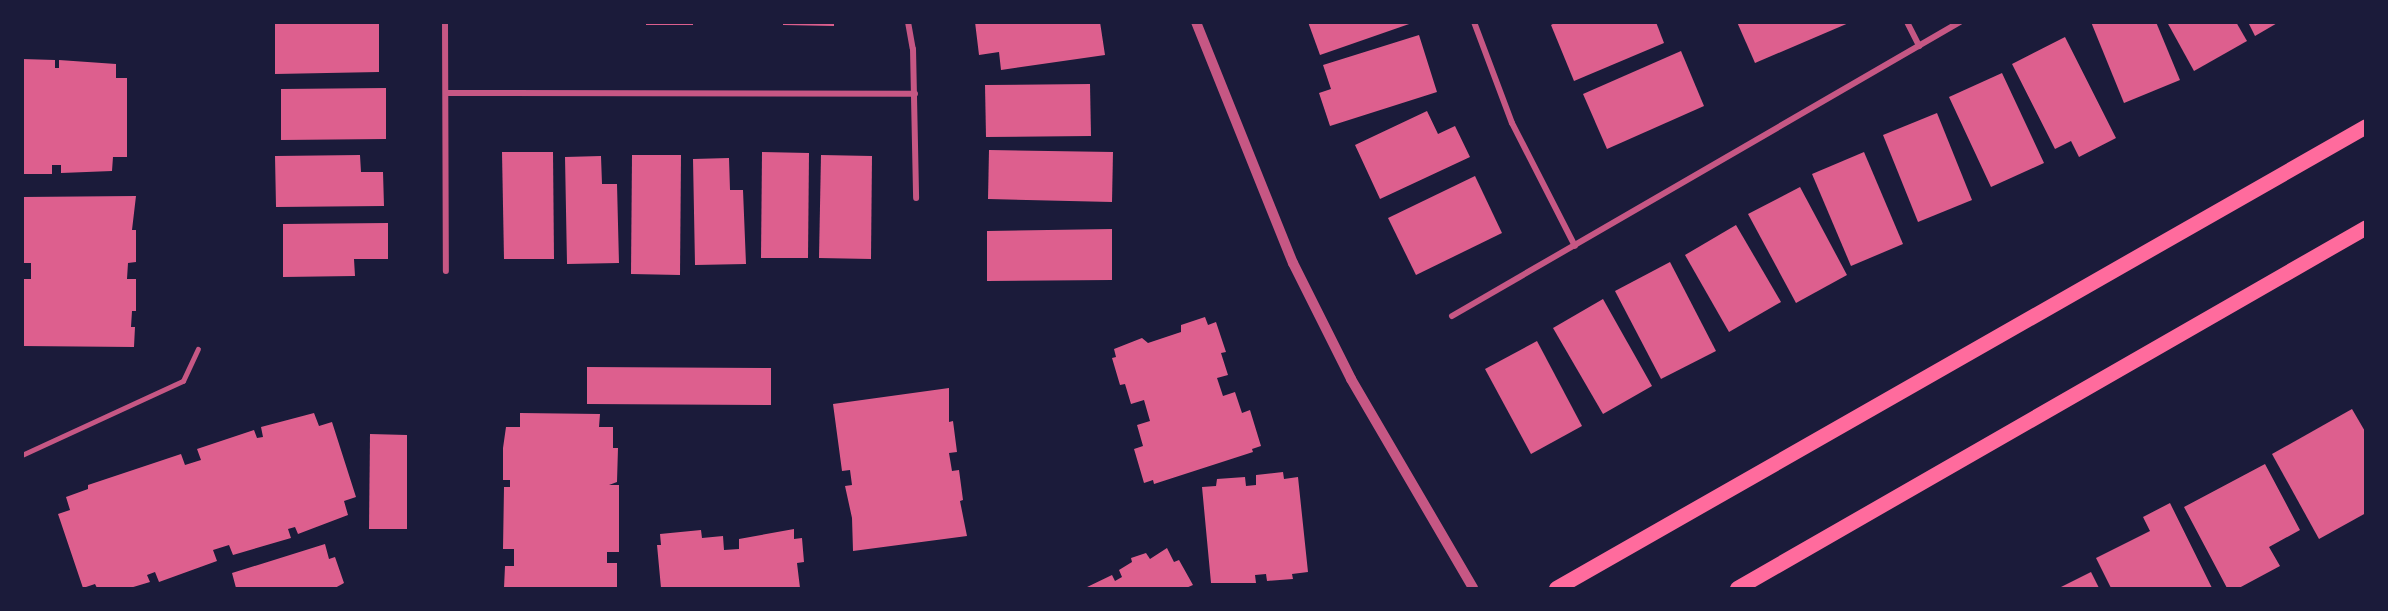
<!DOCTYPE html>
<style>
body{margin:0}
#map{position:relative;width:2388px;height:611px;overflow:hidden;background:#1b1b3a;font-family:Arial,sans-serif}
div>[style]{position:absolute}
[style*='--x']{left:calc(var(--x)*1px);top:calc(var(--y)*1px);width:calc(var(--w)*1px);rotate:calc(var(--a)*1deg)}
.building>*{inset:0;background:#dd5f8e}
.service>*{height:4.5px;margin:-2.25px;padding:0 2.25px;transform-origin:2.25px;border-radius:2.25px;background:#c65784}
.minor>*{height:6px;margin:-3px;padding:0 3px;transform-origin:3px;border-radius:3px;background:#c65784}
.tertiary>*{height:10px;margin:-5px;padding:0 5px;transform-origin:5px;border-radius:5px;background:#c65784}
.primary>*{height:15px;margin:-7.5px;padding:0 7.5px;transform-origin:7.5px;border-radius:7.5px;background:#ff6b9d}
span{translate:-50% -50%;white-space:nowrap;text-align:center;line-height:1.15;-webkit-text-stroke:6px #1b1b3a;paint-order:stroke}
.frame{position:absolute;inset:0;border:24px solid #1b1b3a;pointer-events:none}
</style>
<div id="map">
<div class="building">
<div style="clip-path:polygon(379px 22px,379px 72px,275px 74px,275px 23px)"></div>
<div style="clip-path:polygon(646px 22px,693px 22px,693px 25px,646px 25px)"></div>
<div style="clip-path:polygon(783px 22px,834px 22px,834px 26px,783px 25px)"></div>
<div style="clip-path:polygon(975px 22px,1100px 22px,1105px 55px,1001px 70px,999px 52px,979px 55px)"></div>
<div style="clip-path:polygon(1308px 22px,1412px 22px,1412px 23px,1320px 55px)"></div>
<div style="clip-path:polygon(1556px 22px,1656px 22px,1664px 43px,1574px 81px,1551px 25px)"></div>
<div style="clip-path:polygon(1737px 22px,1851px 22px,1755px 63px)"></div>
<div style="clip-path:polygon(2091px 22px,2156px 22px,2180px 80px,2124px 103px)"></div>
<div style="clip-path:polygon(2167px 22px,2236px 22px,2247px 41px,2194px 71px)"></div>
<div style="clip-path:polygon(2248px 22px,2279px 22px,2255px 36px)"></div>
<div style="clip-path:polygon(1419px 35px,1437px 92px,1330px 126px,1319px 93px,1331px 89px,1323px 65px)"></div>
<div style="clip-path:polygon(2065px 37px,2116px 138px,2079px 157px,2071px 141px,2055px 149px,2012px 64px)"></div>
<div style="clip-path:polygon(1681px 51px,1704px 106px,1607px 149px,1583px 94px)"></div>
<div style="clip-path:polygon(22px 59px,55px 60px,55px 68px,59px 68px,59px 60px,116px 64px,116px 78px,127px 78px,127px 157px,113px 157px,112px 171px,61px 173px,61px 165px,52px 165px,52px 174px,22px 174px)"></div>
<div style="clip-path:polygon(2002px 73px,2044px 163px,1991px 187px,1949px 97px)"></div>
<div style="clip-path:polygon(1090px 84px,1091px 136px,986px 137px,985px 85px)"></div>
<div style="clip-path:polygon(386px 88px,386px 139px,281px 140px,281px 89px)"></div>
<div style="clip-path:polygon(1427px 111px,1438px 134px,1455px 126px,1470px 157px,1380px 199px,1355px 145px)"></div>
<div style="clip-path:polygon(1937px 113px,1972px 200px,1918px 222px,1883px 135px)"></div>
<div style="clip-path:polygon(989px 150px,1113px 152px,1112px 202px,988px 199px)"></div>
<div style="clip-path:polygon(502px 152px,553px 152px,554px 259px,504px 259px)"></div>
<div style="clip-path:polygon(762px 152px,809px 153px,808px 258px,761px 258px)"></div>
<div style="clip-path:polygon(1864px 152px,1903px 244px,1851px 266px,1812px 174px)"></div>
<div style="clip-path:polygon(360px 155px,361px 172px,383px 172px,384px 206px,276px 207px,275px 156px)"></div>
<div style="clip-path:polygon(632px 155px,681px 155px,680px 275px,631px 274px)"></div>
<div style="clip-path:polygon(821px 155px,872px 156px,871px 259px,819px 258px)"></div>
<div style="clip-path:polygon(601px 156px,602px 184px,617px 184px,619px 263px,567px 264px,565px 157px)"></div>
<div style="clip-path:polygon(729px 158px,730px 190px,743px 190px,746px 264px,695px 265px,693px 159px)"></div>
<div style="clip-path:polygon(1475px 176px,1502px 233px,1416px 275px,1388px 218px)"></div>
<div style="clip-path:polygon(1800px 187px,1847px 275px,1796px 303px,1748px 214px)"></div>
<div style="clip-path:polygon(136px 196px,132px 230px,136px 230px,136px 262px,128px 263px,127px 279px,136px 279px,136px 311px,132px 311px,131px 327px,135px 327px,134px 347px,22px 346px,22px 279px,31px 279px,31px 263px,22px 263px,22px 197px)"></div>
<div style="clip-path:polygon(388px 223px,388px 259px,354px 259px,355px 276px,283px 277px,283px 224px)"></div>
<div style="clip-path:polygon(1736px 225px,1781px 302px,1729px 332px,1685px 255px)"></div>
<div style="clip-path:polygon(1112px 229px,1112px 280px,987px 281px,987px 231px)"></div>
<div style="clip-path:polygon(1670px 262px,1716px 351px,1661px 379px,1615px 291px)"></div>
<div style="clip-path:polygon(1603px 299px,1652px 386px,1603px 414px,1553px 328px)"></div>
<div style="clip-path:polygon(1205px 317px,1208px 325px,1216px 322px,1226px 352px,1221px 353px,1228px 375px,1217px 378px,1223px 396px,1235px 392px,1242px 413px,1250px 410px,1261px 446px,1252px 449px,1253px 452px,1154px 484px,1153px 480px,1144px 483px,1134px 449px,1143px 446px,1137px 425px,1150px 421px,1144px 400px,1131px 404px,1125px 384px,1120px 385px,1112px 358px,1116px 357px,1114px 349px,1142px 338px,1148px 343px,1181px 332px,1181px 325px)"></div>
<div style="clip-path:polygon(1537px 341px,1582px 426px,1531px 454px,1485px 369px)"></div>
<div style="clip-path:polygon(587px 367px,771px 368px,771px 405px,587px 404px)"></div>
<div style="clip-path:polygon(949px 388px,949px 422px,953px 421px,957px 452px,949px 453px,952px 471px,959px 470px,963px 500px,960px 501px,967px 536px,853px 551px,852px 518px,845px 486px,852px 485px,850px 470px,842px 471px,833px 404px)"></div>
<div style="clip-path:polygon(2352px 409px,2366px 433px,2366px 513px,2319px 539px,2272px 454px)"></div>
<div style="clip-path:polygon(314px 413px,319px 426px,332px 422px,356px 497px,344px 501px,348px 515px,298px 534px,295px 527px,288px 529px,291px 538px,233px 555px,229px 545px,213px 550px,217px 561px,159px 582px,155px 572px,147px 575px,150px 582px,130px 588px,97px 588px,95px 584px,83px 588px,58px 514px,70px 510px,66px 497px,88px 489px,88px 485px,181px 454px,185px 465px,201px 460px,197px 449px,254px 430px,257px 438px,263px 437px,261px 427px)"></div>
<div style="clip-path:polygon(520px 413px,600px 414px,599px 427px,613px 427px,613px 448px,618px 448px,617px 482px,609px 485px,619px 485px,619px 552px,607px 552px,607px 563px,617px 563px,617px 588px,504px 588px,505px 566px,514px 566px,514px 549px,503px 549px,504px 487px,510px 487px,510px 480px,503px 480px,503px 448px,506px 427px,520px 427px)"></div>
<div style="clip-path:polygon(370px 434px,407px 435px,407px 529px,369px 529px)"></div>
<div style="clip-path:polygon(2265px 464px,2300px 530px,2269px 547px,2280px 566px,2239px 588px,2227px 588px,2184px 507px)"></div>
<div style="clip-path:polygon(1283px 472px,1284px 479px,1298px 477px,1308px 572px,1292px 574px,1293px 579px,1267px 581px,1266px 574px,1255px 575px,1256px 583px,1211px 583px,1202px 487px,1216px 486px,1217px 479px,1245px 477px,1246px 486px,1256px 485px,1256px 475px)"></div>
<div style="clip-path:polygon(2170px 503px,2212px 588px,2111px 588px,2096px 558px,2150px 531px,2143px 517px)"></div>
<div style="clip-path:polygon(794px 529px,794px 539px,802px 538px,804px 562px,797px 563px,800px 588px,661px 588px,657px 545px,661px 545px,660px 534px,701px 530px,702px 538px,723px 536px,724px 550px,739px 549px,739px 539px)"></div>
<div style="clip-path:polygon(325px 544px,329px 559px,335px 557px,344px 583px,335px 588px,236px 588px,232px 573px)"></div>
<div style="clip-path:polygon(1167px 548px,1174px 562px,1179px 560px,1193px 585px,1186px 588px,1085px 588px,1112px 575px,1115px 581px,1122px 577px,1119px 570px,1132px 562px,1131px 558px,1146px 553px,1150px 559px)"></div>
<div style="clip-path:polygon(2091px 572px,2099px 588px,2059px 588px)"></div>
</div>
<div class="service">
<div style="--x:22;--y:455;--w:177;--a:-24.7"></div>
<div style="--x:183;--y:381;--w:35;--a:-65"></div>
</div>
<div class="minor">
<div style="--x:445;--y:22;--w:249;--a:89.8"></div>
<div style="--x:908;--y:22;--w:27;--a:80"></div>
<div style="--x:913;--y:49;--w:149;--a:88.8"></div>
<div style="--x:1474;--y:22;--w:108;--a:69.4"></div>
<div style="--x:1512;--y:123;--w:138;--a:62.9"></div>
<div style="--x:1907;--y:22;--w:27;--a:63"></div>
<div style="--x:446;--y:93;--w:469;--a:0.1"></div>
<div style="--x:1452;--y:316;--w:587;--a:-30.06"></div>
</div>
<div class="tertiary">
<div style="--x:1196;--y:22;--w:260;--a:68.1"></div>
<div style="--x:1293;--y:263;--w:130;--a:63.4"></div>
<div style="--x:1351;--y:379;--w:242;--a:59.7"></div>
</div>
<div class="primary">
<div style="--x:1556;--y:588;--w:932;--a:-29.7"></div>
<div style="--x:1737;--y:588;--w:725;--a:-29.85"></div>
</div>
<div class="frame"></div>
</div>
